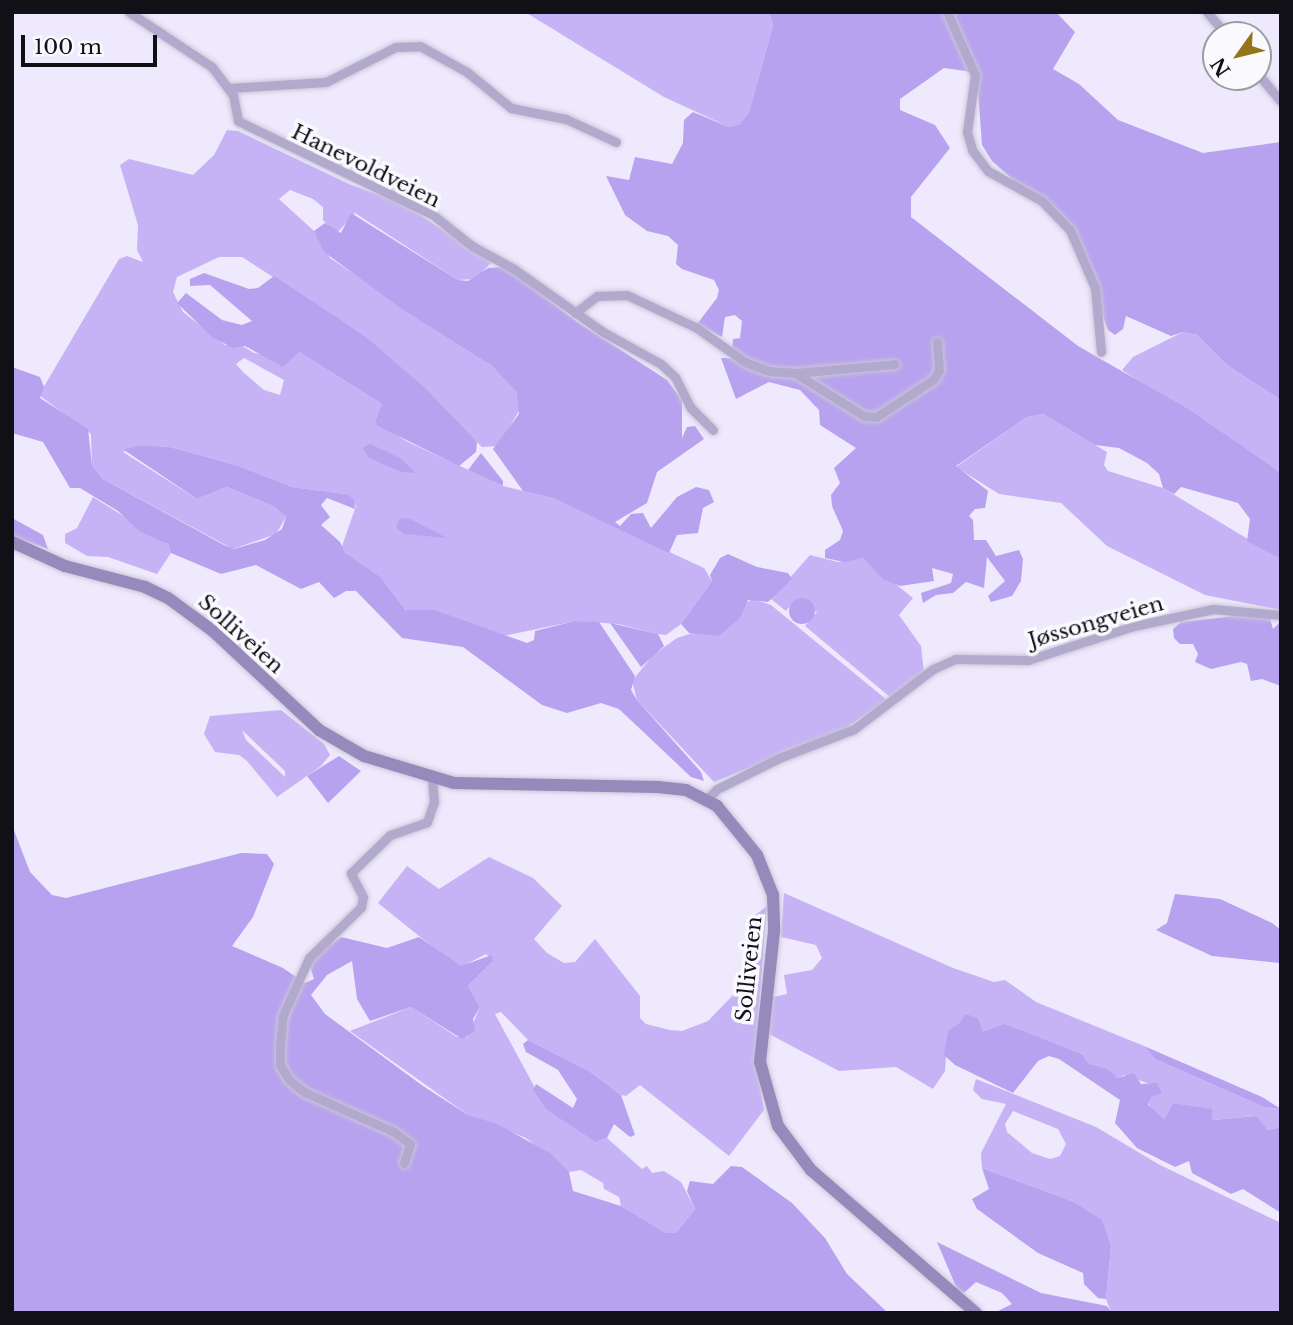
<!DOCTYPE html>
<meta charset="utf-8">
<style>
body{margin:0}
#map{position:relative;width:1293px;height:1325px;overflow:hidden;background:#eee9fd;font-family:"Libre Baskerville",serif}
div>[style]{position:absolute}
[style*='--x']{left:calc(var(--x)*1px);top:calc(var(--y)*1px);width:calc(var(--w)*1px);rotate:calc(var(--a)*1deg)}
.green>*{inset:0;background:#c5b3f6}
.forest>*{inset:0;background:#b7a2ef}
.round{border-radius:50%}
.roads{filter:drop-shadow(0 0 2px #cbc6d8) drop-shadow(0 0 2px #cbc6d8)}
.street>*{height:9px;margin:-4.5px;padding:0 4.5px;transform-origin:4.5px;border-radius:4.5px;background:#b2aacc}
.secondary>*{height:12px;margin:-6px;padding:0 6px;transform-origin:6px;border-radius:6px;background:#9689bb}
span{translate:-50% -50%;white-space:nowrap;text-align:center;line-height:1.15;-webkit-text-stroke:7px #faf9fd;paint-order:stroke}
.street-label{font-size:21px;color:#121017}
.frame{position:absolute;inset:0;border:14px solid #121017;pointer-events:none}
.north{position:absolute;left:1202px;top:21px;width:70px;height:70px;box-sizing:border-box;background:#faf9fd;border:2px solid #9d9ca1;border-radius:50%;rotate:236deg;font-size:19px;font-weight:700;line-height:28px;text-align:center;color:#121017}
.north::after{content:'';display:block;margin:auto;width:24px;height:32px;background:#95741c;clip-path:polygon(50% 0,100% 100%,50% 72%,0 100%)}
.scale{position:absolute;left:21px;top:35px;width:136px;height:32px;box-sizing:border-box;border:4px solid #121017;border-top:0;padding-left:9px;font-size:21px;line-height:24px;white-space:nowrap;color:#121017;-webkit-text-stroke:5px #faf9fd;paint-order:stroke}
</style>
<div id="map">
<div class="green">
<div style="clip-path:polygon(525px 12px,769px 12px,773px 25px,749px 112px,740px 124px,729px 127px,664px 97px)"></div>
<div style="clip-path:polygon(evenodd,227px 130px,238px 131px,351px 185px,400px 202px,492px 262px,475px 279px,458px 280px,355px 213px,336px 234px,323px 220px,323px 207px,313px 199px,290px 190px,279px 199px,314px 231px,330px 258px,491px 365px,517px 393px,522px 406px,498px 446px,482px 447px,365px 336px,242px 257px,219px 257px,177px 277px,173px 292px,183px 312px,225px 345px,239px 344px,254px 353px,289px 359px,299px 352px,382px 404px,375px 421px,406px 441px,503px 486px,553px 498px,704px 568px,712px 581px,681px 624px,666px 635px,658px 634px,618px 624px,576px 621px,503px 636px,435px 610px,410px 612px,399px 606px,341px 549px,356px 506px,346px 494px,292px 487px,236px 465px,170px 447px,140px 445px,123px 452px,197px 499px,227px 487px,275px 507px,286px 517px,276px 534px,233px 549px,103px 479px,92px 465px,91px 434px,39px 395px,119px 259px,127px 256px,143px 262px,137px 250px,138px 225px,120px 165px,129px 159px,193px 175px,214px 155px,227px 130px,244px 358px,284px 380px,280px 395px,264px 390px,243px 372px,236px 364px,244px 358px)"></div>
<div style="clip-path:polygon(1183px 332px,1197px 335px,1227px 365px,1281px 400px,1281px 473px,1122px 370px,1133px 357px)"></div>
<div style="clip-path:polygon(1043px 414px,1107px 452px,1104px 465px,1108px 471px,1163px 488px,1281px 559px,1281px 610px,1205px 595px,1107px 546px,1061px 503px,999px 494px,956px 467px,1027px 417px)"></div>
<div style="clip-path:polygon(93px 497px,168px 544px,171px 553px,157px 574px,108px 557px,87px 556px,65px 543px,65px 534px,77px 528px)"></div>
<div style="clip-path:polygon(810px 555px,838px 562px,863px 558px,913px 598px,899px 615px,921px 646px,924px 672px,890px 697px,805px 626px,817px 612px,794px 601px,786px 611px,771px 599px)"></div>
<div style="clip-path:polygon(753px 599px,771px 605px,887px 700px,843px 730px,714px 782px,637px 700px,632px 681px,653px 655px,677px 638px,740px 618px,744px 604px)"></div>
<div style="clip-path:polygon(evenodd,281px 710px,324px 744px,330px 755px,321px 766px,277px 797px,247px 761px,239px 755px,215px 752px,204px 734px,210px 716px,281px 710px,242px 730px,285px 771px,285px 777px,246px 740px,242px 730px)"></div>
<div style="clip-path:polygon(489px 857px,533px 878px,562px 906px,534px 939px,547px 953px,564px 963px,575px 962px,595px 939px,640px 996px,640px 1018px,646px 1024px,670px 1030px,682px 1031px,708px 1021px,734px 994px,754px 959px,754px 916px,767px 906px,755px 1059px,764px 1110px,729px 1156px,640px 1085px,626px 1096px,621px 1095px,589px 1071px,528px 1040px,501px 1012px,495px 1014px,547px 1110px,599px 1141px,607px 1138px,642px 1169px,647px 1166px,652px 1173px,664px 1171px,681px 1182px,695px 1209px,676px 1233px,666px 1233px,621px 1206px,619px 1197px,604px 1189px,603px 1183px,581px 1170px,569px 1172px,526px 1138px,468px 1115px,350px 1031px,411px 1007px,457px 1037px,467px 1037px,480px 1007px,468px 986px,493px 961px,486px 954px,461px 967px,454px 964px,378px 903px,407px 866px,439px 889px)"></div>
<div style="clip-path:polygon(784px 893px,953px 968px,994px 982px,1005px 980px,1036px 1002px,1144px 1046px,1155px 1059px,1264px 1107px,1281px 1109px,1281px 1127px,1268px 1130px,1255px 1116px,1212px 1120px,1201px 1108px,1173px 1103px,1164px 1119px,1149px 1110px,1150px 1084px,1124px 1075px,1119px 1078px,1089px 1064px,1082px 1054px,1005px 1025px,988px 1034px,960px 1024px,948px 1030px,945px 1071px,933px 1089px,896px 1067px,839px 1071px,769px 1034px,773px 997px,787px 994px,784px 975px,812px 970px,822px 958px,816px 945px,781px 937px)"></div>
<div style="clip-path:polygon(evenodd,976px 1079px,1096px 1127px,1160px 1165px,1281px 1223px,1281px 1313px,1111px 1312px,1106px 1299px,1111px 1247px,1072px 1201px,982px 1168px,981px 1153px,1006px 1104px,982px 1099px,973px 1090px,976px 1079px,1013px 1111px,1058px 1129px,1066px 1144px,1060px 1156px,1050px 1159px,1032px 1153px,1007px 1132px,1005px 1124px,1013px 1111px)"></div>
</div>
<div class="forest">
<div style="clip-path:polygon(769px 12px,1056px 12px,1075px 32px,1053px 69px,1079px 84px,1118px 120px,1203px 153px,1281px 142px,1281px 400px,1227px 365px,1197px 335px,1183px 332px,1171px 336px,1126px 316px,1123px 329px,1115px 335px,1108px 330px,1071px 231px,992px 161px,982px 145px,977px 77px,966px 71px,944px 68px,900px 99px,900px 110px,935px 125px,950px 148px,911px 197px,911px 217px,1078px 346px,1188px 409px,1281px 473px,1281px 559px,1247px 541px,1250px 519px,1238px 503px,1181px 487px,1174px 494px,1163px 488px,1159px 474px,1147px 463px,1119px 448px,1095px 445px,1043px 414px,1027px 417px,956px 466px,988px 491px,985px 508px,975px 509px,969px 516px,973px 520px,974px 540px,986px 540px,996px 556px,1019px 550px,1023px 559px,1021px 581px,1012px 596px,991px 602px,988px 596px,1005px 581px,987px 557px,984px 588px,966px 582px,953px 593px,936px 595px,923px 603px,921px 593px,951px 583px,953px 574px,932px 568px,934px 581px,900px 586px,883px 579px,863px 558px,844px 562px,825px 558px,825px 550px,840px 540px,843px 531px,832px 506px,831px 495px,840px 483px,834px 468px,856px 448px,820px 425px,819px 410px,800px 390px,769px 382px,736px 399px,721px 358px,741px 359px,732px 348px,733px 339px,740px 338px,742px 321px,735px 315px,725px 317px,722px 337px,697px 324px,717px 298px,719px 290px,714px 280px,682px 269px,676px 264px,678px 245px,668px 236px,647px 231px,625px 215px,606px 176px,629px 180px,635px 157px,672px 164px,683px 143px,684px 120px,693px 112px,729px 127px,740px 124px,749px 112px,773px 25px)"></div>
<div style="clip-path:polygon(351px 213px,458px 280px,468px 281px,488px 268px,505px 267px,576px 321px,667px 380px,682px 400px,682px 438px,687px 427px,695px 426px,704px 439px,657px 472px,647px 503px,615px 522px,620px 526px,631px 514px,643px 513px,651px 528px,677px 497px,696px 487px,709px 490px,714px 502px,703px 508px,698px 533px,677px 535px,669px 553px,553px 498px,523px 491px,493px 449px,519px 414px,517px 393px,491px 365px,402px 309px,324px 252px,314px 231px,325px 223px,341px 233px)"></div>
<div style="clip-path:polygon(204px 273px,249px 289px,258px 288px,274px 276px,365px 336px,426px 389px,477px 442px,476px 452px,459px 466px,378px 426px,375px 421px,382px 404px,299px 352px,283px 367px,245px 346px,233px 348px,212px 337px,177px 303px,186px 293px,222px 320px,242px 325px,252px 321px,210px 285px,190px 286px,190px 279px)"></div>
<div style="clip-path:polygon(12px 367px,40px 377px,44px 387px,40px 398px,88px 429px,92px 465px,103px 479px,224px 545px,234px 549px,265px 540px,282px 529px,286px 517px,275px 507px,227px 487px,197px 499px,124px 450px,140px 445px,170px 447px,236px 465px,292px 487px,346px 494px,354px 499px,355px 509px,327px 498px,321px 505px,330px 517px,321px 525px,340px 542px,345px 553px,380px 577px,405px 610px,435px 610px,527px 643px,534px 640px,535px 631px,575px 621px,599px 622px,635px 676px,631px 690px,637px 700px,701px 772px,704px 781px,691px 777px,619px 709px,601px 703px,567px 713px,542px 705px,463px 647px,402px 638px,356px 591px,346px 591px,334px 598px,319px 582px,301px 589px,256px 565px,221px 574px,171px 553px,168px 544px,139px 531px,118px 511px,80px 488px,70px 488px,43px 442px,12px 433px)"></div>
<div style="clip-path:polygon(370px 444px,400px 458px,416px 473px,401px 472px,369px 458px,363px 448px)"></div>
<div style="clip-path:polygon(481px 453px,503px 481px,503px 486px,468px 470px)"></div>
<div style="clip-path:polygon(12px 518px,43px 535px,48px 549px,12px 536px)"></div>
<div style="clip-path:polygon(400px 518px,410px 519px,447px 538px,404px 534px,396px 528px)"></div>
<div style="clip-path:polygon(728px 554px,757px 567px,788px 573px,792px 579px,768px 602px,748px 600px,740px 618px,719px 636px,689px 633px,681px 624px,712px 581px,710px 575px,720px 558px)"></div>
<div class="round" style="left:789px;top:598px;width:26px;height:26px"></div>
<div style="clip-path:polygon(1244px 615px,1270px 619px,1273px 629px,1281px 621px,1281px 686px,1262px 679px,1251px 681px,1247px 664px,1241px 662px,1211px 669px,1195px 662px,1198px 654px,1193px 644px,1180px 644px,1174px 638px,1173px 629px,1181px 622px)"></div>
<div style="clip-path:polygon(610px 623px,658px 634px,664px 646px,641px 667px)"></div>
<div style="clip-path:polygon(339px 756px,361px 771px,328px 803px,307px 776px)"></div>
<div style="clip-path:polygon(12px 825px,30px 872px,52px 895px,66px 898px,241px 853px,267px 854px,274px 864px,253px 917px,232px 946px,283px 968px,305px 983px,314px 979px,310px 966px,315px 955px,341px 937px,387px 948px,419px 937px,461px 966px,492px 955px,493px 961px,468px 986px,480px 1007px,473px 1019px,475px 1031px,462px 1039px,411px 1007px,370px 1021px,357px 999px,352px 961px,327px 975px,311px 995px,325px 1014px,423px 1086px,468px 1115px,497px 1124px,550px 1153px,569px 1172px,573px 1191px,621px 1206px,666px 1233px,676px 1233px,695px 1209px,687px 1191px,690px 1181px,713px 1184px,731px 1166px,742px 1167px,792px 1203px,825px 1238px,847px 1274px,888px 1313px,12px 1313px)"></div>
<div style="clip-path:polygon(1175px 894px,1220px 899px,1272px 923px,1281px 930px,1279px 963px,1212px 956px,1156px 930px,1167px 923px)"></div>
<div style="clip-path:polygon(965px 1014px,978px 1018px,983px 1032px,1004px 1024px,1082px 1054px,1089px 1064px,1107px 1069px,1118px 1078px,1134px 1073px,1141px 1084px,1157px 1083px,1162px 1093px,1151px 1097px,1148px 1105px,1164px 1119px,1173px 1103px,1212px 1109px,1212px 1120px,1256px 1116px,1268px 1130px,1281px 1127px,1281px 1213px,1243px 1189px,1231px 1194px,1192px 1173px,1189px 1161px,1175px 1167px,1137px 1148px,1115px 1123px,1120px 1100px,1059px 1059px,1049px 1056px,1038px 1061px,1013px 1093px,955px 1065px,944px 1055px,948px 1030px,960px 1023px)"></div>
<div style="clip-path:polygon(528px 1040px,589px 1071px,621px 1095px,635px 1135px,630px 1137px,614px 1124px,607px 1138px,596px 1142px,547px 1110px,533px 1090px,536px 1084px,573px 1108px,577px 1099px,558px 1070px,526px 1052px,523px 1044px)"></div>
<div style="clip-path:polygon(1144px 1046px,1262px 1097px,1281px 1109px,1264px 1107px,1155px 1059px)"></div>
<div style="clip-path:polygon(982px 1168px,1072px 1201px,1102px 1220px,1111px 1247px,1106px 1299px,1098px 1298px,1084px 1284px,1083px 1273px,1038px 1253px,977px 1209px,972px 1199px,989px 1189px)"></div>
<div style="clip-path:polygon(937px 1242px,1041px 1293px,1107px 1306px,1112px 1313px,994px 1313px,1012px 1304px,1002px 1293px,976px 1282px,964px 1293px,957px 1289px)"></div>
</div>
<div class="roads">
<div class="street">
<div style="--x:129;--y:12;--w:100;--a:33.5"></div>
<div style="--x:212;--y:67;--w:35;--a:53"></div>
<div style="--x:233;--y:95;--w:26;--a:79"></div>
<div style="--x:238;--y:121;--w:216;--a:25.7"></div>
<div style="--x:433;--y:215;--w:50;--a:38.5"></div>
<div style="--x:472;--y:246;--w:48;--a:28.7"></div>
<div style="--x:514;--y:269;--w:109;--a:35.3"></div>
<div style="--x:603;--y:332;--w:66;--a:28.9"></div>
<div style="--x:661;--y:364;--w:19;--a:43"></div>
<div style="--x:675;--y:377;--w:35;--a:63"></div>
<div style="--x:691;--y:408;--w:31;--a:45"></div>
<div style="--x:947;--y:12;--w:69;--a:66"></div>
<div style="--x:975;--y:75;--w:58;--a:98"></div>
<div style="--x:967;--y:132;--w:19;--a:74"></div>
<div style="--x:972;--y:150;--w:26;--a:53"></div>
<div style="--x:988;--y:171;--w:62;--a:29.1"></div>
<div style="--x:1042;--y:201;--w:40;--a:46"></div>
<div style="--x:1070;--y:230;--w:63;--a:66.7"></div>
<div style="--x:1095;--y:288;--w:64;--a:84.6"></div>
<div style="--x:1207;--y:12;--w:30;--a:50"></div>
<div style="--x:1258;--y:74;--w:35;--a:50"></div>
<div style="--x:229;--y:88;--w:97;--a:-3.5"></div>
<div style="--x:326;--y:82;--w:78;--a:-26.6"></div>
<div style="--x:396;--y:47;--w:24;--a:-2"></div>
<div style="--x:420;--y:46;--w:54;--a:29"></div>
<div style="--x:467;--y:72;--w:57;--a:39.3"></div>
<div style="--x:511;--y:108;--w:56;--a:11.3"></div>
<div style="--x:566;--y:119;--w:55;--a:24.7"></div>
<div style="--x:575;--y:313;--w:28;--a:-38"></div>
<div style="--x:597;--y:296;--w:30;--a:-2"></div>
<div style="--x:627;--y:295;--w:77;--a:25.2"></div>
<div style="--x:697;--y:328;--w:59;--a:35.3"></div>
<div style="--x:745;--y:362;--w:26;--a:21"></div>
<div style="--x:769;--y:371;--w:26;--a:4"></div>
<div style="--x:795;--y:373;--w:100;--a:-5.1"></div>
<div style="--x:795;--y:373;--w:81;--a:31.9"></div>
<div style="--x:864;--y:416;--w:12;--a:5"></div>
<div style="--x:876;--y:417;--w:69;--a:-33.2"></div>
<div style="--x:934;--y:379;--w:10;--a:-61"></div>
<div style="--x:939;--y:370;--w:28;--a:-94"></div>
<div style="--x:707;--y:799;--w:14;--a:-45"></div>
<div style="--x:717;--y:789;--w:69;--a:-26.6"></div>
<div style="--x:779;--y:758;--w:80;--a:-21.1"></div>
<div style="--x:854;--y:729;--w:99;--a:-37.2"></div>
<div style="--x:933;--y:669;--w:24;--a:-24"></div>
<div style="--x:955;--y:659;--w:73;--a:0.8"></div>
<div style="--x:1028;--y:660;--w:111;--a:-17.8"></div>
<div style="--x:1134;--y:626;--w:81;--a:-12.1"></div>
<div style="--x:1213;--y:609;--w:68;--a:5"></div>
<div style="--x:404;--y:1163;--w:20;--a:-72"></div>
<div style="--x:410;--y:1144;--w:20;--a:-143"></div>
<div style="--x:394;--y:1132;--w:98;--a:-156"></div>
<div style="--x:304;--y:1092;--w:19;--a:-141"></div>
<div style="--x:289;--y:1080;--w:17;--a:-121"></div>
<div style="--x:280;--y:1065;--w:18;--a:-90"></div>
<div style="--x:280;--y:1047;--w:32;--a:-85"></div>
<div style="--x:283;--y:1015;--w:63;--a:-65.5"></div>
<div style="--x:309;--y:958;--w:73;--a:-44.4"></div>
<div style="--x:361;--y:907;--w:10;--a:-79"></div>
<div style="--x:363;--y:897;--w:27;--a:-117"></div>
<div style="--x:351;--y:873;--w:54;--a:-44.3"></div>
<div style="--x:390;--y:835;--w:39;--a:-19"></div>
<div style="--x:427;--y:822;--w:21;--a:-71"></div>
<div style="--x:434;--y:802;--w:25;--a:-95"></div>
</div>
<div class="secondary">
<div style="--x:12;--y:542;--w:58;--a:24.4"></div>
<div style="--x:65;--y:566;--w:83;--a:14.7"></div>
<div style="--x:145;--y:587;--w:25;--a:26"></div>
<div style="--x:168;--y:598;--w:56;--a:36.3"></div>
<div style="--x:213;--y:631;--w:145;--a:43"></div>
<div style="--x:319;--y:730;--w:52;--a:30"></div>
<div style="--x:364;--y:756;--w:94;--a:16.7"></div>
<div style="--x:454;--y:783;--w:204;--a:1.1"></div>
<div style="--x:658;--y:787;--w:28;--a:6"></div>
<div style="--x:686;--y:790;--w:35;--a:27"></div>
<div style="--x:717;--y:806;--w:63;--a:50.8"></div>
<div style="--x:757;--y:855;--w:43;--a:68.2"></div>
<div style="--x:773;--y:895;--w:36;--a:88"></div>
<div style="--x:774;--y:931;--w:132;--a:96.1"></div>
<div style="--x:760;--y:1062;--w:66;--a:74.3"></div>
<div style="--x:778;--y:1126;--w:55;--a:53.1"></div>
<div style="--x:811;--y:1170;--w:218;--a:40.9"></div>
</div>
</div>
<div class="street-label">
<span style="left:366px;top:166px;rotate:26deg">Hanevoldveien</span>
<span style="left:1096px;top:622px;rotate:-16deg">Jøssongveien</span>
<span style="left:241px;top:634px;rotate:42deg">Solliveien</span>
<span style="left:749px;top:969px;rotate:-84deg">Solliveien</span>
</div>
<div class="frame"></div>
<div class="north">N</div>
<div class="scale">100 m</div>
</div>
